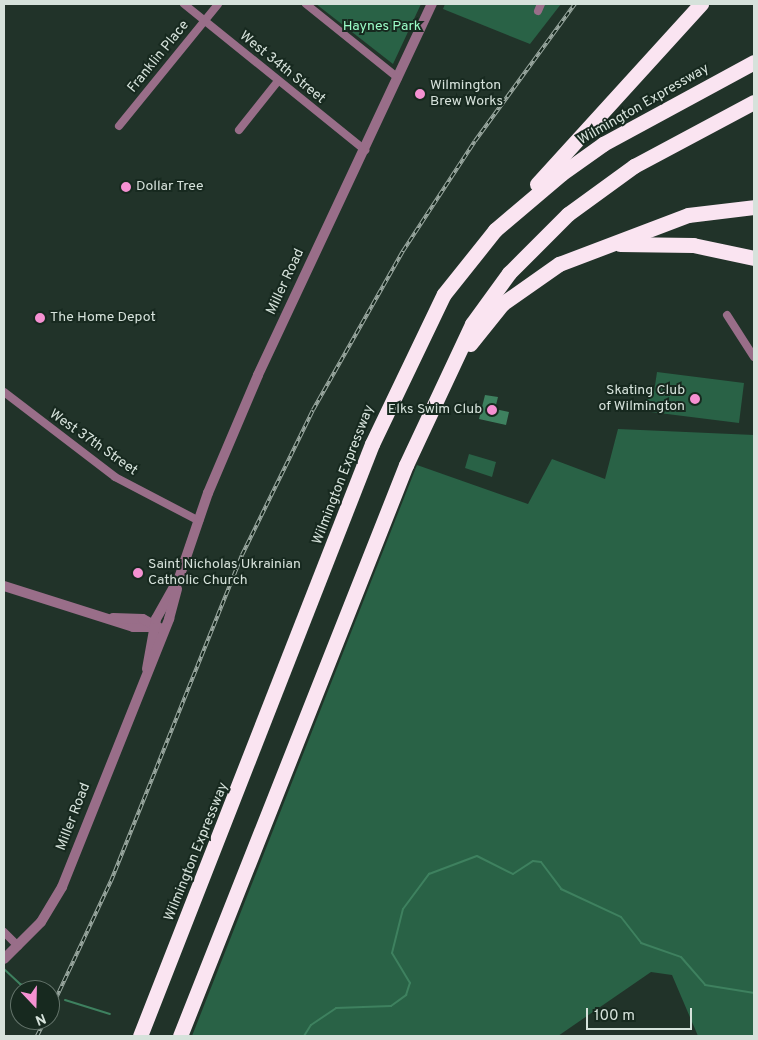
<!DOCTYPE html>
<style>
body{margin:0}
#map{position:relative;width:758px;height:1040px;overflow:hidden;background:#213329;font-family:Overpass,sans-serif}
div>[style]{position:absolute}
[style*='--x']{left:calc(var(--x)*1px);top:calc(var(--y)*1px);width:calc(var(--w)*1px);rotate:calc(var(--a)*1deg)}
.green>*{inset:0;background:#296246}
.water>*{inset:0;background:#3e815f}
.stream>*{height:2px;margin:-1px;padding:0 1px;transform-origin:1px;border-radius:1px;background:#3e815f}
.minor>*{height:8px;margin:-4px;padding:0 4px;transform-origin:4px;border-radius:4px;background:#996e89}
.tertiary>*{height:10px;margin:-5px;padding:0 5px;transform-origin:5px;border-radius:5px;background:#996e89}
.motorway>*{height:15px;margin:-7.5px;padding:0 7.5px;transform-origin:7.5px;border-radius:7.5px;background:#fae4f1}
.rail>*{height:4px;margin-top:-2px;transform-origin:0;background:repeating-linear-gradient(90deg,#17291f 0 5.5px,#9ba9a1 0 11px);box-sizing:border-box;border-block:1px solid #9ba9a1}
.dots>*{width:14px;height:14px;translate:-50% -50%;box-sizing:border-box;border:2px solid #17291f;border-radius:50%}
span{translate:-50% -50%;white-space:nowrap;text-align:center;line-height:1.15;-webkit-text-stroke:4px #17291f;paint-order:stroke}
.park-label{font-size:14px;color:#9bfcc8}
.street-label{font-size:14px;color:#d6e2db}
.poi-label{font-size:14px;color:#d6e2db}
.left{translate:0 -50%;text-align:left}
.right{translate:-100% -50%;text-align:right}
.frame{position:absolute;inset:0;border:5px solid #d6e2db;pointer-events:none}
.north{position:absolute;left:10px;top:980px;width:50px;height:50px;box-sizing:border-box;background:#17291f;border:1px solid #63736a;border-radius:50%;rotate:159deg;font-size:14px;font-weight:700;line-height:20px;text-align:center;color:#d6e2db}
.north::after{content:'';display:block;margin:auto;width:18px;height:22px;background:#f591d2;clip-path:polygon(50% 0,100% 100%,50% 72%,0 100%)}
.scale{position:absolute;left:586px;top:1008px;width:106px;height:22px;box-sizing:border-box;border:2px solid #d6e2db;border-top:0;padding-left:6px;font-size:15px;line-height:18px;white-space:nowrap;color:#d6e2db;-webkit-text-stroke:4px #17291f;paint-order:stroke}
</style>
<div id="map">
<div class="green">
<div style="clip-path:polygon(316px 4px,421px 4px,393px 64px)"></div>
<div style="clip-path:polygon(445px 4px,561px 4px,530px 44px,443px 9px)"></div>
<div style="clip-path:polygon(657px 372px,744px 383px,739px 423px,643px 411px,649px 392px,654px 392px)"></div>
<div style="clip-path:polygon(618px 429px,754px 435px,754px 1036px,698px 1036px,672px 975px,651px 972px,558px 1036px,192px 1036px,417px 465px,528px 504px,552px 459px,605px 479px)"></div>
<div style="clip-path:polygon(469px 454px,496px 462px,492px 477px,465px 468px)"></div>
</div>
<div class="water">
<div style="clip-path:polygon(485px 395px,498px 397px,495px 409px,509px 412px,506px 425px,479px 419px)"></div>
</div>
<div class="stream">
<div style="--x:4;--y:969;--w:22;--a:43"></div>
<div style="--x:20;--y:984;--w:17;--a:21"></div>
<div style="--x:65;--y:1000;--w:47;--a:17.3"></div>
<div style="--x:304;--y:1036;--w:13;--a:-58"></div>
<div style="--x:311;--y:1025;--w:30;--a:-34"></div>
<div style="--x:336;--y:1008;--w:55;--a:-2.1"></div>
<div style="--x:391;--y:1006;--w:19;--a:-36"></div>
<div style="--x:406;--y:995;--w:13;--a:-72"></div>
<div style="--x:410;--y:983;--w:35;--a:-121"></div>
<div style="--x:392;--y:953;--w:45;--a:-76"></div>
<div style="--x:403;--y:909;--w:44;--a:-53.4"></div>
<div style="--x:429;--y:874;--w:51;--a:-20.6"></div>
<div style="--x:477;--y:856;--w:40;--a:26.6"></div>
<div style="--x:513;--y:874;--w:24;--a:-33"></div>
<div style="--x:533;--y:861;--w:8;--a:7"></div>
<div style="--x:541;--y:862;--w:34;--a:53"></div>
<div style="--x:561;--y:889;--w:66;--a:25"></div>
<div style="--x:621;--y:917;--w:33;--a:52"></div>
<div style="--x:641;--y:943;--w:42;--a:19.3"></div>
<div style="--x:681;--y:957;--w:37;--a:49"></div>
<div style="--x:705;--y:985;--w:50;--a:9.3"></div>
</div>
<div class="minor">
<div style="--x:184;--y:4;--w:233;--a:38.9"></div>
<div style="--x:306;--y:4;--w:118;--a:38.8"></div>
<div style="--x:538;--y:11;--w:8;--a:-67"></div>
<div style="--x:119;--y:126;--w:157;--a:-50.9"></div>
<div style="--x:239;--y:130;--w:63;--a:-51.5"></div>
<div style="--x:727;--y:315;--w:50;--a:57.3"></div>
<div style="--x:4;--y:392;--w:140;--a:37.4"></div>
<div style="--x:115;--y:477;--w:95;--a:27.6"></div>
<div style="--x:4;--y:932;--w:20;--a:45"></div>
</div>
<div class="tertiary">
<div style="--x:4;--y:586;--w:135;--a:17.6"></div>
<div style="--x:133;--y:627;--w:25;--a:0"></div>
<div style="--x:113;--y:618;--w:30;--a:2"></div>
<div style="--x:143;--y:619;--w:18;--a:29"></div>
<div style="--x:147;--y:669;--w:51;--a:-79.8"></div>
<div style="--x:156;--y:619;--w:47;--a:-60.7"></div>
<div style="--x:179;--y:578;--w:90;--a:-71.2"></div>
<div style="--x:208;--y:493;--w:128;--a:-67"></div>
<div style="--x:258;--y:375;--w:410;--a:-64.9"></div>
<div style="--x:4;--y:959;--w:52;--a:-45"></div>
<div style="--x:41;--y:922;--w:41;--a:-59"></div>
<div style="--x:62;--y:887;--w:289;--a:-68.2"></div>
<div style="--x:169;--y:619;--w:31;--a:-75"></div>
</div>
<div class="motorway">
<div style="--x:537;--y:184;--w:244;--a:-47.7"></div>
<div style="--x:620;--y:244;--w:73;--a:0.8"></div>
<div style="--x:693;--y:245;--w:62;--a:12"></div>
<div style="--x:470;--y:344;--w:51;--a:-51.3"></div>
<div style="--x:502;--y:304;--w:70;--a:-35.1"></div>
<div style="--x:559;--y:264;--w:138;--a:-20.8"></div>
<div style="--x:688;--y:215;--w:66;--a:-6.9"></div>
<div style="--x:140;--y:1036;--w:636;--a:-68.6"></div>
<div style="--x:372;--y:444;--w:166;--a:-64.4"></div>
<div style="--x:444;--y:294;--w:82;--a:-51.4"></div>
<div style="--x:495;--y:230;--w:87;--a:-40.3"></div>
<div style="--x:561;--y:174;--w:52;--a:-35.5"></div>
<div style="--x:603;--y:144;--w:172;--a:-28.5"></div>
<div style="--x:180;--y:1036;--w:614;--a:-68.41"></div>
<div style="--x:406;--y:465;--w:156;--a:-64.9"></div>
<div style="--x:472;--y:324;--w:63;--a:-54"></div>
<div style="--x:509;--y:273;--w:83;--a:-45"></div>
<div style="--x:568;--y:214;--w:82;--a:-36"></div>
<div style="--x:634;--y:166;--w:136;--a:-28.1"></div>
</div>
<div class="rail">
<div style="--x:50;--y:1011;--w:144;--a:-64.9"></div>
<div style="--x:111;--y:881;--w:351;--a:-68.1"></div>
<div style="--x:242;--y:555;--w:161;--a:-63.9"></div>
<div style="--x:313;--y:410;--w:183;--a:-60.5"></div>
<div style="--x:403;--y:251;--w:131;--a:-56.8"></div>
<div style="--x:475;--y:141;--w:170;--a:-53.9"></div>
<div style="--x:37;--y:1036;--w:18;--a:-63"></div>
</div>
<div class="dots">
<div style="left:420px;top:94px;background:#f591d2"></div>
<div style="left:126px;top:187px;background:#f591d2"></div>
<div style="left:40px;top:318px;background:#f591d2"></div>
<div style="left:695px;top:399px;background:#f591d2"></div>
<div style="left:492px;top:410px;background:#f591d2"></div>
<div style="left:138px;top:573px;background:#f591d2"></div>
</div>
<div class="park-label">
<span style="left:382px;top:27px">Haynes Park</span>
</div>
<div class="street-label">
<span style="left:159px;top:57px;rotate:-51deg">Franklin Place</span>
<span style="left:282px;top:68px;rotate:39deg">West 34th Street</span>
<span style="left:644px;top:105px;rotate:-30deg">Wilmington Expressway</span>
<span style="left:286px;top:282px;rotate:-65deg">Miller Road</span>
<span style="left:93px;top:443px;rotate:35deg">West 37th Street</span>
<span style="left:344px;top:475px;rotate:-69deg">Wilmington Expressway</span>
<span style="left:74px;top:817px;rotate:-69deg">Miller Road</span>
<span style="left:197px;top:852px;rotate:-68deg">Wilmington Expressway</span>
</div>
<div class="poi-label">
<span class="left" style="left:430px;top:94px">Wilmington<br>Brew Works</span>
<span class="left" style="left:136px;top:187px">Dollar Tree</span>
<span class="left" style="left:50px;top:318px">The Home Depot</span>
<span class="right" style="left:685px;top:399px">Skating Club<br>of Wilmington</span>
<span class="right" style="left:482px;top:410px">Elks Swim Club</span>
<span class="left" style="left:148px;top:573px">Saint Nicholas Ukrainian<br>Catholic Church</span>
</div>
<div class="frame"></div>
<div class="north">N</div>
<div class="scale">100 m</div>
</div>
